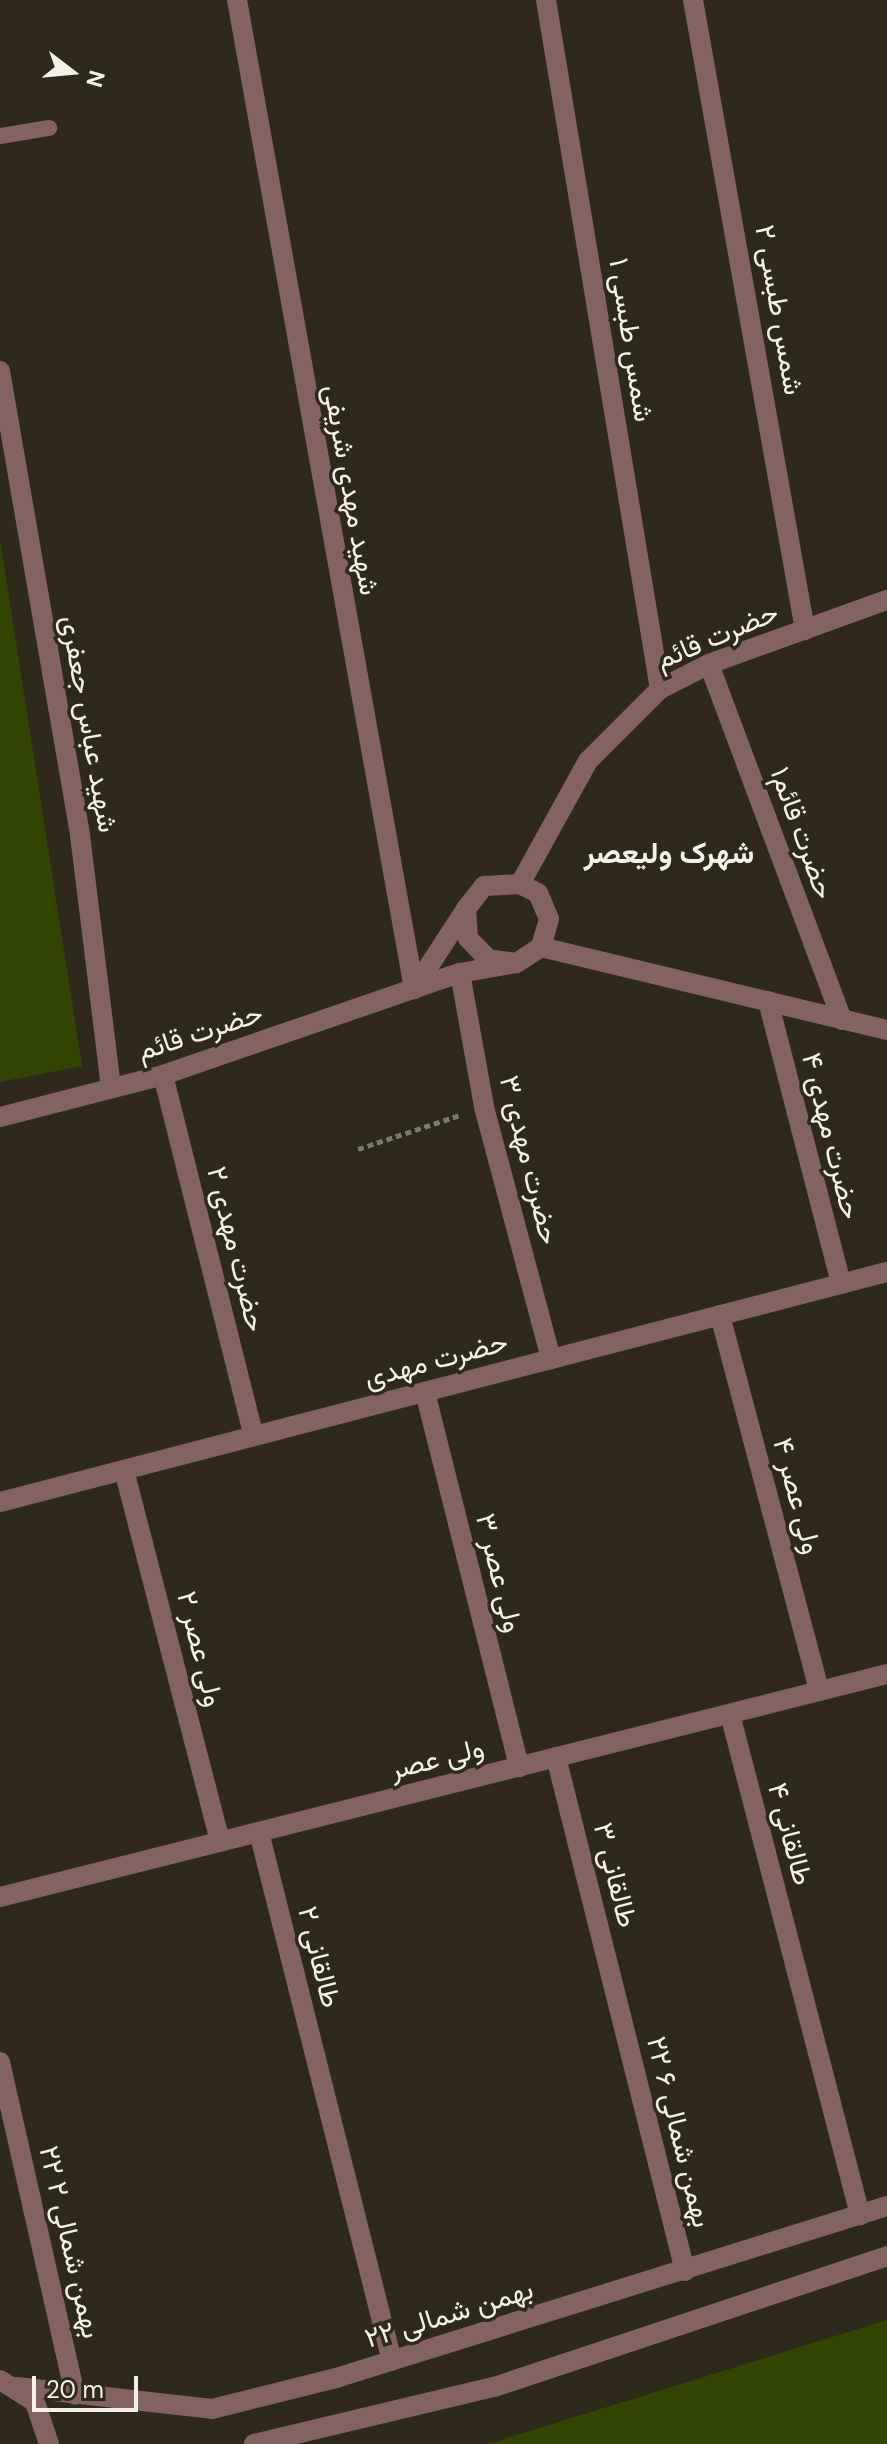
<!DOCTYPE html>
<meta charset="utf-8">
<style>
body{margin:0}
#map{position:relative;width:887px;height:2444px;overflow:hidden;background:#2f291c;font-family:"DM Sans",Vazirmatn,sans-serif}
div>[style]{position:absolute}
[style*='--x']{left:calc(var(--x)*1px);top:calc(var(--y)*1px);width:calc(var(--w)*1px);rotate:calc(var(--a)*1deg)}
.green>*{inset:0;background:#324503}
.path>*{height:5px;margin-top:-2.5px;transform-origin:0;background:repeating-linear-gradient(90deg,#7e796e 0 6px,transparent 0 10px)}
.service>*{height:16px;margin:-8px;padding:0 8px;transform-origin:8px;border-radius:8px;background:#836361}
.minor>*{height:20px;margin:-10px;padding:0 10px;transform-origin:10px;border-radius:10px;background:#836361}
.tertiary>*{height:20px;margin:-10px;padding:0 10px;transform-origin:10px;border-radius:10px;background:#836361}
span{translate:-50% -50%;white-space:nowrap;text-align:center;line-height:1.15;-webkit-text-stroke:7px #2f291c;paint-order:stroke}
.street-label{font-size:28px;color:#f5f1e9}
.neighbourhood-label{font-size:30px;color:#f5f1e9;font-weight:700}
.north{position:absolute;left:32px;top:32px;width:80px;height:80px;-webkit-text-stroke:6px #2f291c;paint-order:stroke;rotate:106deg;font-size:22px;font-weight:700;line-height:32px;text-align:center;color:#f5f1e9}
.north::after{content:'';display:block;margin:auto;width:28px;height:36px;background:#f5f1e9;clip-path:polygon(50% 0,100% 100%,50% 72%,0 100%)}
.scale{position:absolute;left:32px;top:2376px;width:106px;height:36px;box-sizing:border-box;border:4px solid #f5f1e9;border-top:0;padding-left:10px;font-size:24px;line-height:28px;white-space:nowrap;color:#f5f1e9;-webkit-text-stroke:6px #2f291c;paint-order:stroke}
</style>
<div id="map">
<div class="green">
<div style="clip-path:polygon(0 539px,82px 1066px,0 1082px)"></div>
<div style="clip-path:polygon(887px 2320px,887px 2444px,488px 2444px)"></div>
</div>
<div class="path">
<div style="--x:358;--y:1149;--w:108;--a:-18.4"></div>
</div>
<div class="service">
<div style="--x:0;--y:136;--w:50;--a:-9.3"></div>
</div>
<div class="minor">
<div style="--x:237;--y:0;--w:1005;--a:79.85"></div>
<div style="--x:546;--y:0;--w:698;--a:80.61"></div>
<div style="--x:693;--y:0;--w:640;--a:79.92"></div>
<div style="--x:0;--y:371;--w:471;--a:80.2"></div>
<div style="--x:80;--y:835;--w:255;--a:83"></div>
<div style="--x:709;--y:664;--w:380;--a:69.5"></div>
<div style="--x:520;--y:884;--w:141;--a:-61.1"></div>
<div style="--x:588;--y:761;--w:102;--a:-45"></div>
<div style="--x:660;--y:689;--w:55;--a:-27"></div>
<div style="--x:709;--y:664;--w:189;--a:-19.8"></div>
<div style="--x:541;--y:947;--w:356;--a:13.5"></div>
<div style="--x:460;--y:973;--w:136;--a:79.8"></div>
<div style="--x:484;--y:1107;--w:261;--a:75.1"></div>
<div style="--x:414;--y:989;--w:95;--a:-57"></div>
<div style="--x:466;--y:909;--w:29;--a:-52"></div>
<div style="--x:484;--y:886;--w:36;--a:-3"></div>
<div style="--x:520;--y:884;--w:20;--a:27"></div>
<div style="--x:538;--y:893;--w:28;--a:67"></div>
<div style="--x:549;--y:919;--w:29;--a:106"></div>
<div style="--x:541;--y:947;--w:30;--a:147"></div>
<div style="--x:516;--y:963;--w:28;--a:-172"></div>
<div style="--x:488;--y:959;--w:29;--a:-134"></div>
<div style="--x:468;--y:938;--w:29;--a:-94"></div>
<div style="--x:768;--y:1001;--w:292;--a:75.5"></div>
<div style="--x:163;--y:1075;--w:372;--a:75.9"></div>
<div style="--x:0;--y:1117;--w:168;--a:-14.4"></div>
<div style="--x:163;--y:1075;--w:314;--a:-19"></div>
<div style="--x:460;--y:973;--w:57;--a:-10.1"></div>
<div style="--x:720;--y:1315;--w:389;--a:75.2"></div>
<div style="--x:425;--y:1392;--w:387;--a:75.9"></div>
<div style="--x:124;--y:1470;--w:384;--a:75.5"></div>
<div style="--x:0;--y:1502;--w:916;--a:-14.54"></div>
<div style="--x:730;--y:1714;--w:518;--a:75.45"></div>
<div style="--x:556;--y:1757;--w:530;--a:75.91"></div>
<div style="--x:259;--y:1832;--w:545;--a:75.89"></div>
<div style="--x:0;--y:1897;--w:915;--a:-14.11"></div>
<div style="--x:0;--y:2062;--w:341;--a:77.3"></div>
</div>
<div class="tertiary">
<div style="--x:0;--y:2380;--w:41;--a:32.2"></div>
<div style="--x:35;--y:2402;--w:44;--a:71.6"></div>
<div style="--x:17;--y:2387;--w:196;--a:6.4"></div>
<div style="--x:212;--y:2409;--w:128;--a:-14"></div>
<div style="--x:336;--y:2378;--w:577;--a:-17.34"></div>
<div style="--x:254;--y:2444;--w:247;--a:-13.4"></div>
<div style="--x:494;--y:2387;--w:414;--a:-18.4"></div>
</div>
<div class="street-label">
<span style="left:779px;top:310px;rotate:80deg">شمس طبسی ۲</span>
<span style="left:631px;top:340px;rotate:81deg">شمس طبسی ۱</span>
<span style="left:351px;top:490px;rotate:80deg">شهید مهدی شریفی</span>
<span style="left:717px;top:636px;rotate:-23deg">حضرت قائم</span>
<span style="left:89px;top:724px;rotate:80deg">شهید عباس جعفری</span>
<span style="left:802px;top:833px;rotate:70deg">حضرت قائم۱</span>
<span style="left:200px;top:1032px;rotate:-18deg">حضرت قائم</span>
<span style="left:831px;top:1136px;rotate:76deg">حضرت مهدی ۴</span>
<span style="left:529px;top:1160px;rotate:76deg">حضرت مهدی ۳</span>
<span style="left:236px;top:1249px;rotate:76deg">حضرت مهدی ۲</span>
<span style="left:436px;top:1360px;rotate:-15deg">حضرت مهدی</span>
<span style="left:797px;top:1496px;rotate:75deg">ولی عصر ۴</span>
<span style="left:499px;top:1573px;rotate:76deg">ولی عصر ۳</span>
<span style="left:200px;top:1649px;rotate:76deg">ولی عصر ۲</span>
<span style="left:437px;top:1759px;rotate:-14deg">ولی عصر</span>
<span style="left:790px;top:1834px;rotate:75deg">طالقانی ۴</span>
<span style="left:615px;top:1875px;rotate:76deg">طالقانی ۳</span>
<span style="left:319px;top:1957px;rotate:76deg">طالقانی ۲</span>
<span style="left:679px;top:2132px;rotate:76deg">۲۲ بهمن شمالی ۶</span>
<span style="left:70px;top:2242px;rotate:77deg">۲۲ بهمن شمالی ۲</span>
<span style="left:449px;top:2314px;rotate:-17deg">۲۲ بهمن شمالی</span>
</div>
<div class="neighbourhood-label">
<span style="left:669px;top:853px">شهرک ولیعصر</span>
</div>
<div class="north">N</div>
<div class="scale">20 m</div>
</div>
